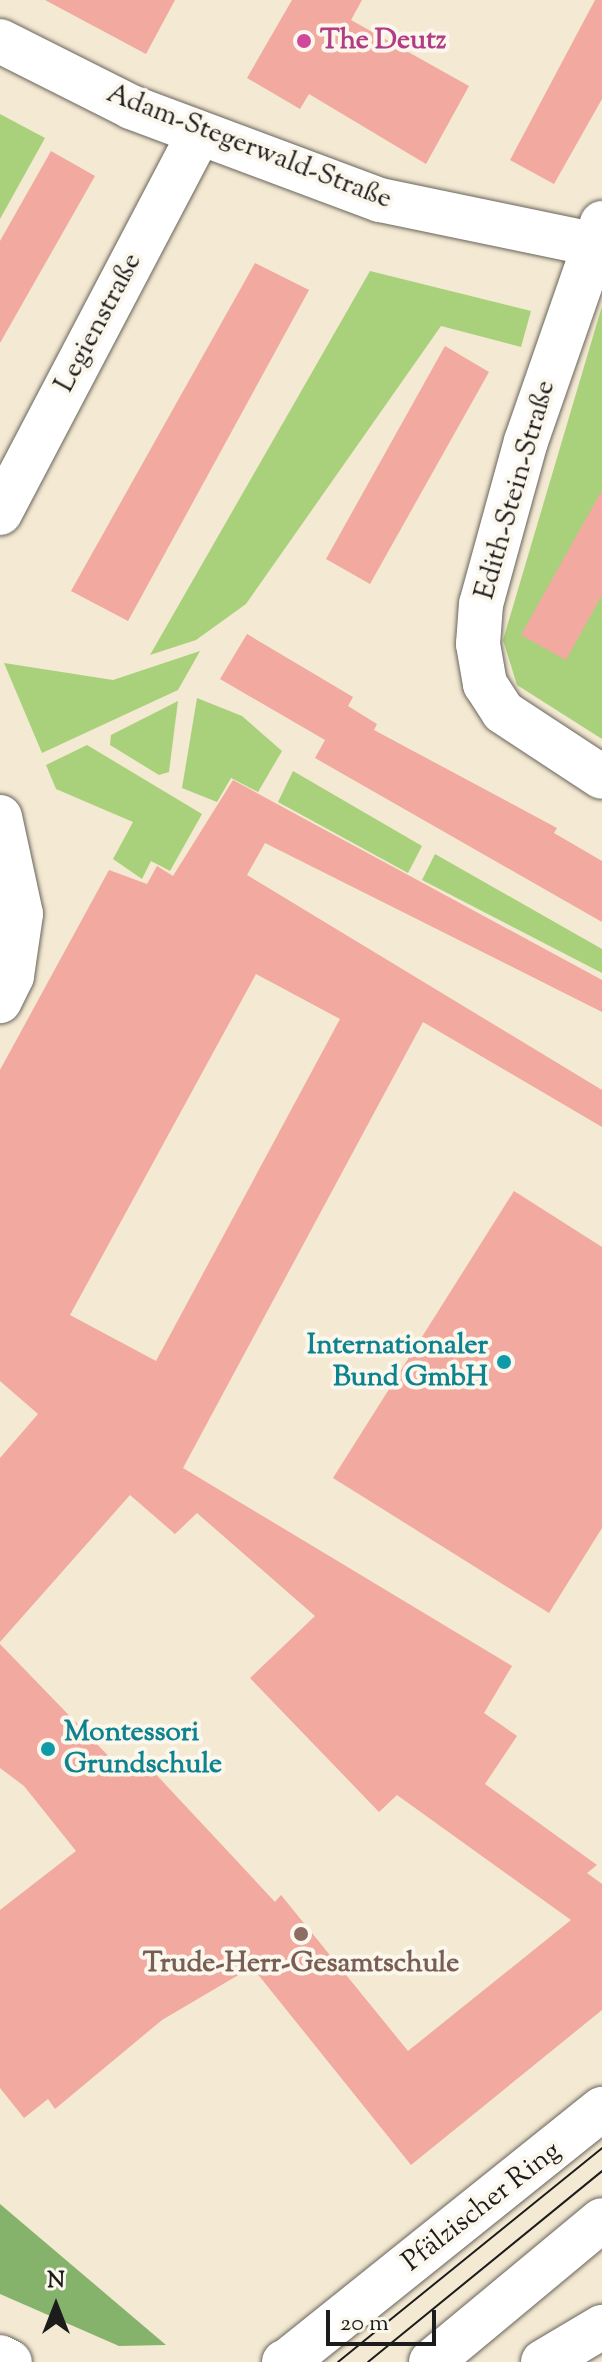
<!DOCTYPE html>
<meta charset="utf-8">
<style>
body{margin:0}
#map{position:relative;width:602px;height:2362px;overflow:hidden;background:#f4e9d2;font-family:"Sorts Mill Goudy",serif}
div>[style]{position:absolute}
[style*='--x']{left:calc(var(--x)*1px);top:calc(var(--y)*1px);width:calc(var(--w)*1px);rotate:calc(var(--a)*1deg)}
.green>*{inset:0;background:#a9d17c}
.forest>*{inset:0;background:#86b36c}
.building>*{inset:0;background:#f1a9a0}
.roads{filter:drop-shadow(0 0 2px #68645c) drop-shadow(0 0 2px #68645c)}
.minor>*{height:44px;margin:-22px;padding:0 22px;transform-origin:22px;border-radius:22px;background:#fff}
.secondary>*{height:44px;margin:-22px;padding:0 22px;transform-origin:22px;border-radius:22px;background:#fff}
.trunk>*{height:44px;margin:-22px;padding:0 22px;transform-origin:22px;border-radius:22px;background:#fff}
.tram>*{height:2px;margin:-1px;padding:0 1px;transform-origin:1px;border-radius:1px;background:#1c1c1c}
.dots>*{width:22px;height:22px;translate:-50% -50%;box-sizing:border-box;border:4px solid #fbf7ec;border-radius:50%}
span{translate:-50% -50%;white-space:nowrap;text-align:center;line-height:1.15;-webkit-text-stroke:8px #fbf7ec;paint-order:stroke}
.hotel-label{font-size:28px;color:#b23c85;font-weight:700}
.left{translate:0 -50%;text-align:left}
.street-label{font-size:28px;color:#1c1c1c}
.culture-label{font-size:28px;color:#0d838f;font-weight:700}
.right{translate:-100% -50%;text-align:right}
.education-label{font-size:28px;color:#785e54;font-weight:700}
.north{position:absolute;left:16px;top:2266px;width:80px;height:80px;-webkit-text-stroke:6px #fbf7ec;paint-order:stroke;rotate:0deg;font-size:22px;font-weight:700;line-height:32px;text-align:center;color:#1c1c1c}
.north::after{content:'';display:block;margin:auto;width:28px;height:36px;background:#1c1c1c;clip-path:polygon(50% 0,100% 100%,50% 72%,0 100%)}
.scale{position:absolute;left:326px;top:2310px;width:110px;height:36px;box-sizing:border-box;border:4px solid #1c1c1c;border-top:0;padding-left:10px;font-size:24px;line-height:28px;white-space:nowrap;color:#1c1c1c;-webkit-text-stroke:6px #fbf7ec;paint-order:stroke}
</style>
<div id="map">
<div class="green">
<div style="clip-path:polygon(0 114px,45px 138px,0 219px)"></div>
<div style="clip-path:polygon(370px 271px,531px 311px,521px 347px,441px 326px,246px 604px,196px 640px,150px 655px)"></div>
<div style="clip-path:polygon(602px 306px,602px 739px,517px 685px,503px 640px)"></div>
<div style="clip-path:polygon(200px 651px,178px 690px,42px 753px,4px 663px,113px 680px)"></div>
<div style="clip-path:polygon(197px 698px,242px 716px,282px 751px,258px 792px,231px 778px,217px 802px,182px 788px)"></div>
<div style="clip-path:polygon(178px 701px,169px 772px,159px 775px,110px 745px,111px 735px)"></div>
<div style="clip-path:polygon(87px 745px,202px 814px,170px 871px,151px 861px,142px 879px,113px 859px,133px 822px,56px 789px,46px 765px)"></div>
<div style="clip-path:polygon(293px 771px,422px 846px,408px 873px,278px 802px)"></div>
<div style="clip-path:polygon(435px 854px,602px 949px,602px 973px,422px 880px)"></div>
</div>
<div class="forest">
<div style="clip-path:polygon(0 2204px,166px 2345px,119px 2346px,0 2294px)"></div>
</div>
<div class="building">
<div style="clip-path:polygon(45px 0,175px 0,146px 54px)"></div>
<div style="clip-path:polygon(292px 0,362px 0,351px 20px,469px 86px,426px 164px,309px 94px,300px 109px,247px 78px)"></div>
<div style="clip-path:polygon(595px 0,602px 0,602px 99px,554px 184px,510px 160px)"></div>
<div style="clip-path:polygon(51px 151px,95px 176px,0 343px,0 241px)"></div>
<div style="clip-path:polygon(255px 263px,309px 290px,128px 621px,71px 591px)"></div>
<div style="clip-path:polygon(445px 346px,489px 372px,370px 584px,326px 559px)"></div>
<div style="clip-path:polygon(602px 490px,602px 595px,566px 660px,521px 635px)"></div>
<div style="clip-path:polygon(247px 634px,353px 697px,348px 706px,377px 724px,374px 730px,557px 828px,554px 833px,602px 861px,602px 922px,315px 758px,325px 740px,220px 679px)"></div>
<div style="clip-path:polygon(evenodd,233px 780px,602px 980px,602px 1012px,265px 843px,247px 875px,602px 1090px,602px 1127px,423px 1022px,183px 1468px,512px 1666px,484px 1713px,517px 1736px,485px 1784px,597px 1865px,587px 1873px,602px 1884px,602px 2010px,411px 2165px,252px 1967px,162px 2020px,55px 2109px,48px 2099px,24px 2118px,0 2088px,0 1910px,76px 1851px,24px 1786px,0 1768px,0 1644px,121px 1769px,137px 1754px,275px 1902px,281px 1895px,408px 2051px,571px 1920px,397px 1795px,379px 1812px,250px 1678px,315px 1616px,197px 1513px,175px 1534px,130px 1495px,0 1642px,0 1458px,38px 1414px,0 1381px,0 1070px,109px 870px,147px 884px,157px 866px,173px 876px,233px 780px,256px 974px,340px 1019px,156px 1361px,70px 1315px,256px 974px)"></div>
<div style="clip-path:polygon(514px 1191px,602px 1247px,602px 1528px,549px 1613px,333px 1478px)"></div>
</div>
<div class="roads">
<div class="minor">
<div style="--x:0;--y:41;--w:147;--a:26.7"></div>
<div style="--x:131;--y:107;--w:266;--a:20.5"></div>
<div style="--x:380;--y:200;--w:227;--a:11.7"></div>
<div style="--x:602;--y:223;--w:231;--a:109.2"></div>
<div style="--x:526;--y:441;--w:169;--a:105.4"></div>
<div style="--x:481;--y:604;--w:40;--a:94.3"></div>
<div style="--x:478;--y:644;--w:41;--a:80.1"></div>
<div style="--x:485;--y:684;--w:33;--a:57"></div>
<div style="--x:503;--y:712;--w:118;--a:33.3"></div>
<div style="--x:0;--y:513;--w:428;--a:-62.3"></div>
<div style="--x:0;--y:817;--w:99;--a:77.8"></div>
<div style="--x:21;--y:914;--w:63;--a:98.3"></div>
<div style="--x:12;--y:976;--w:28;--a:116"></div>
</div>
<div class="secondary">
<div style="--x:286;--y:2362;--w:405;--a:-38.7"></div>
<div style="--x:431;--y:2362;--w:222;--a:-39.7"></div>
</div>
<div class="trunk">
<div style="--x:0;--y:2357;--w:11;--a:27"></div>
<div style="--x:284;--y:2362;--w:3;--a:-18"></div>
<div style="--x:543;--y:2362;--w:69;--a:-30.7"></div>
</div>
</div>
<div class="tram">
<div style="--x:338;--y:2362;--w:340;--a:-39"></div>
<div style="--x:368;--y:2362;--w:302;--a:-39.2"></div>
</div>
<div class="dots">
<div style="left:304px;top:41px;background:#d1479c"></div>
<div style="left:504px;top:1362px;background:#0f9aa8"></div>
<div style="left:48px;top:1749px;background:#0f9aa8"></div>
<div style="left:301px;top:1934px;background:#8d6e63"></div>
</div>
<div class="hotel-label">
<span class="left" style="left:320px;top:41px">The Deutz</span>
</div>
<div class="street-label">
<span style="left:249px;top:147px;rotate:21deg">Adam-Stegerwald-Straße</span>
<span style="left:99px;top:323px;rotate:-62deg">Legienstraße</span>
<span style="left:516px;top:490px;rotate:-74deg">Edith-Stein-Straße</span>
<span style="left:482px;top:2207px;rotate:-38deg">Pfälzischer Ring</span>
</div>
<div class="culture-label">
<span class="right" style="left:488px;top:1362px">Internationaler<br>Bund GmbH</span>
<span class="left" style="left:64px;top:1749px">Montessori<br>Grundschule</span>
</div>
<div class="education-label">
<span style="left:301px;top:1964px">Trude-Herr-Gesamtschule</span>
</div>
<div class="north">N</div>
<div class="scale">20 m</div>
</div>
